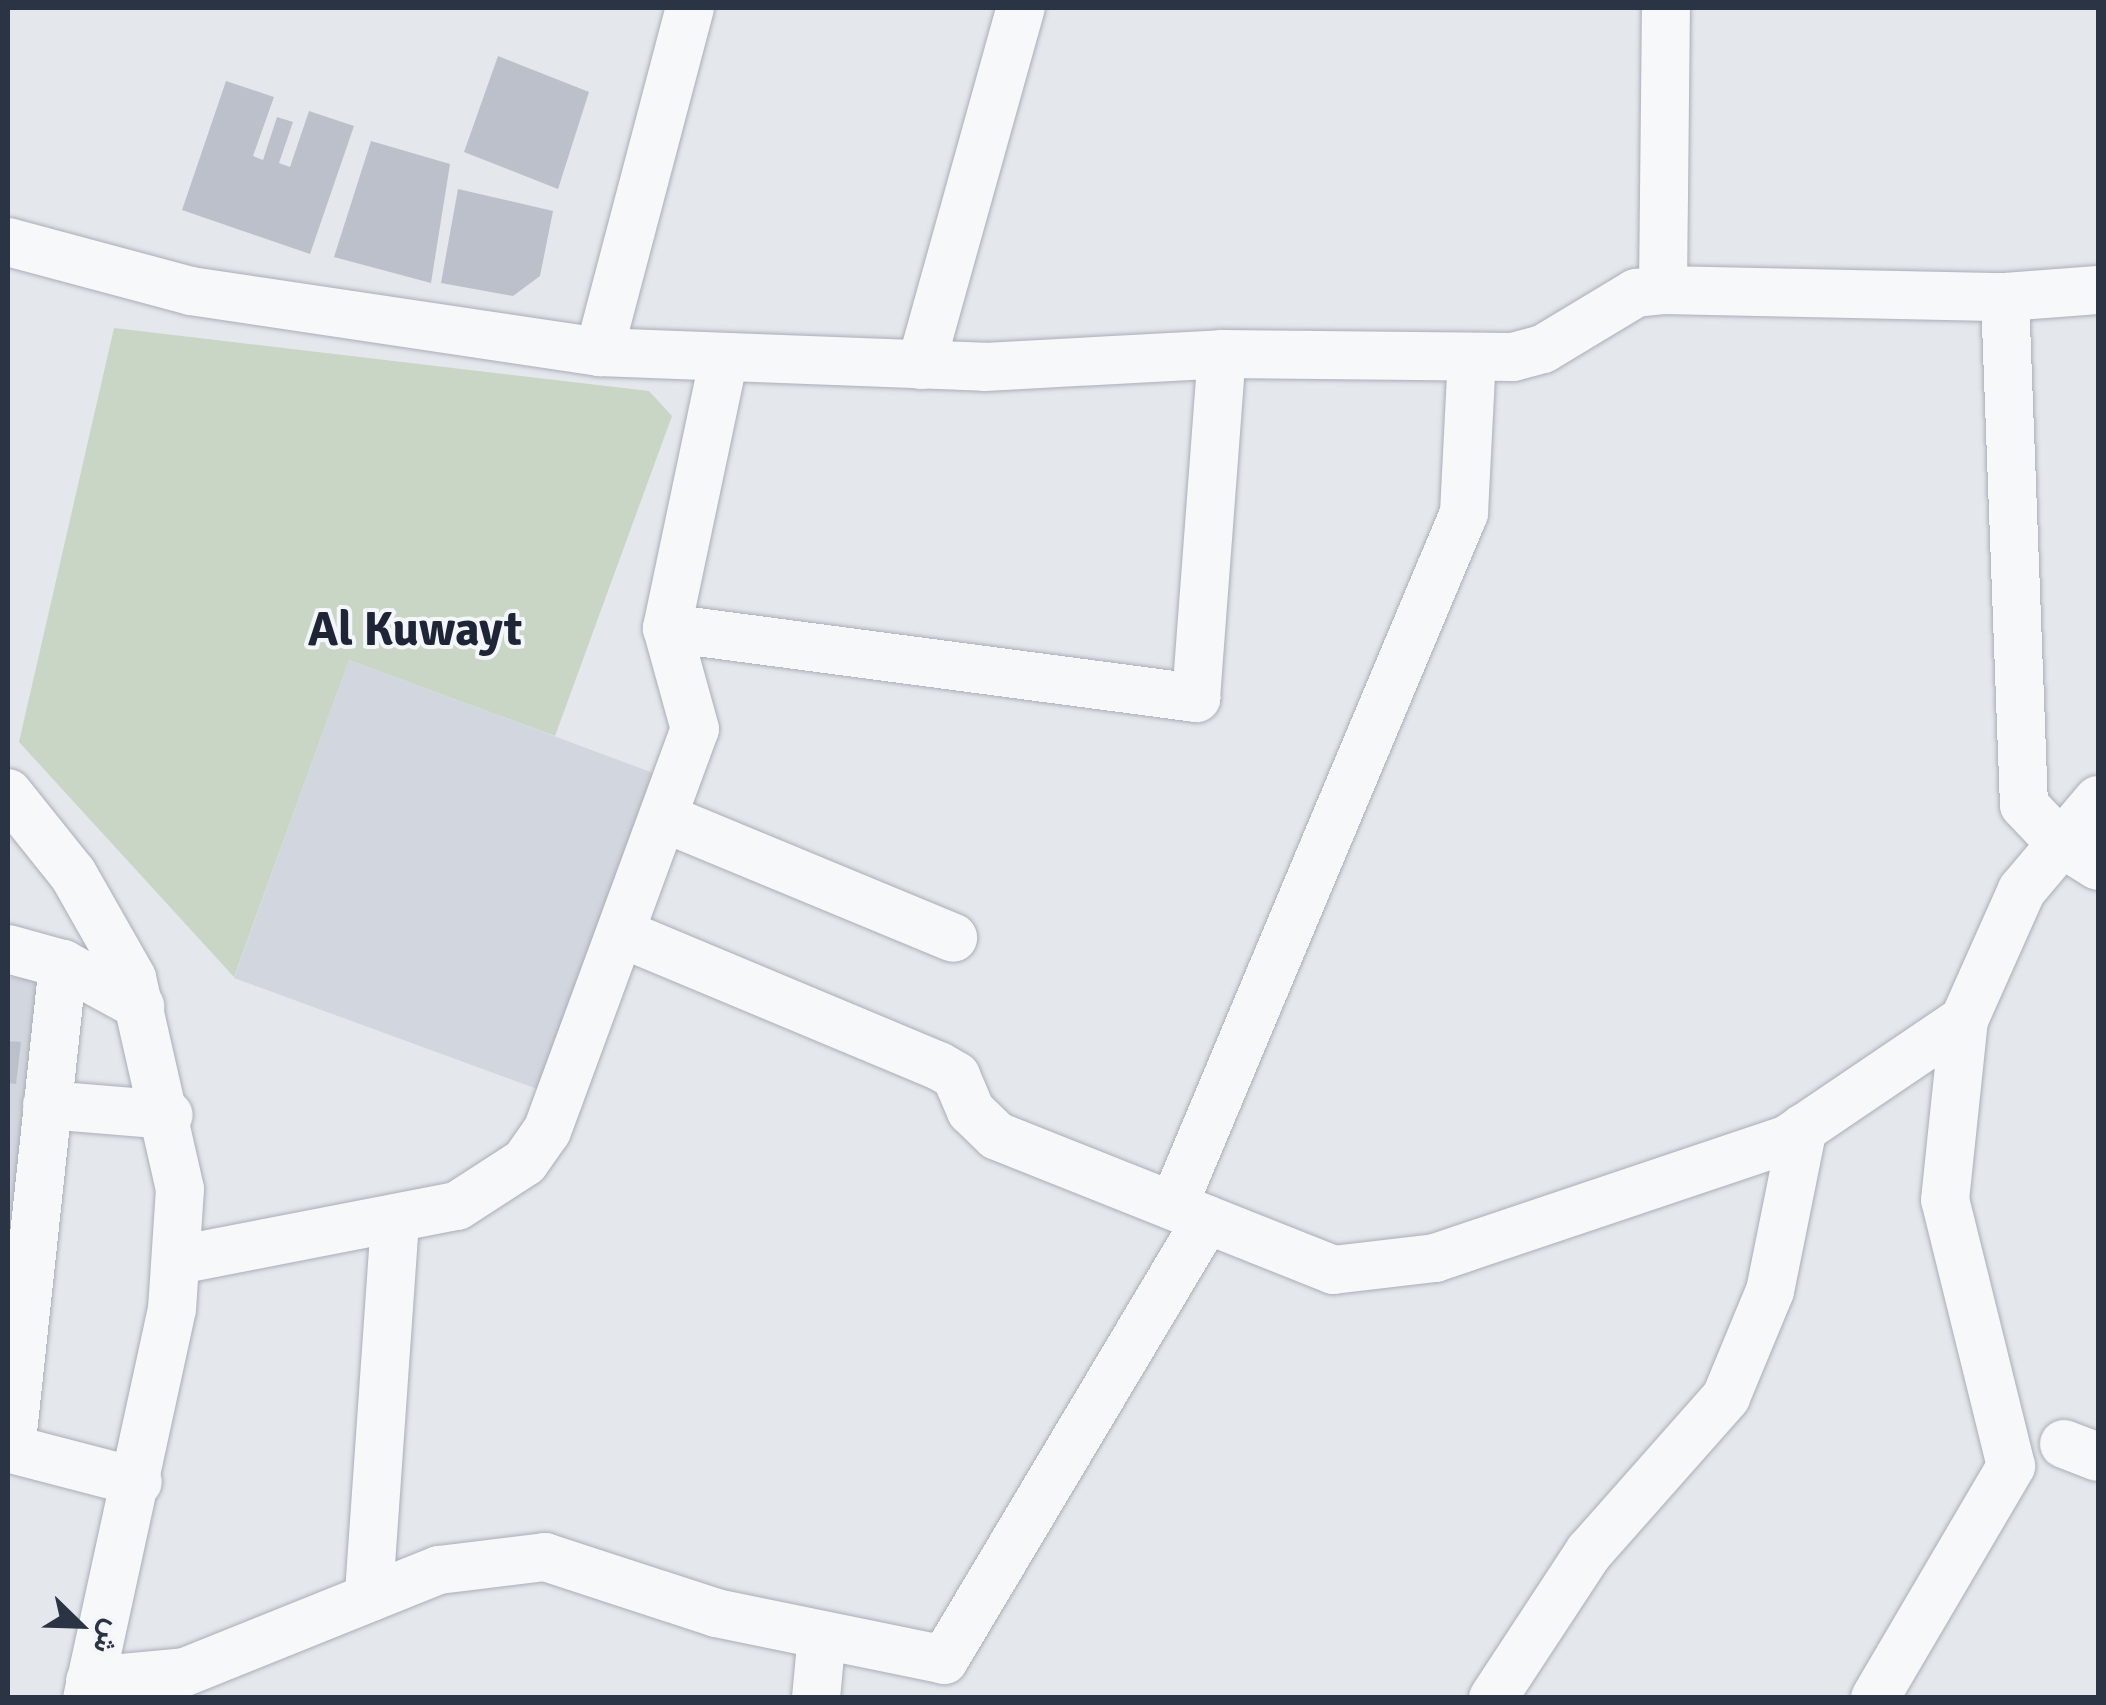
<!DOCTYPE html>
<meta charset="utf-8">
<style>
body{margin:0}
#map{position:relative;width:2106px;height:1705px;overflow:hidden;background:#e4e7ec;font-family:Signika,Vazirmatn,sans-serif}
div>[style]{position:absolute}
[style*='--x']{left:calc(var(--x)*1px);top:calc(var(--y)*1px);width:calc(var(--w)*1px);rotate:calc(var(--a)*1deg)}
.built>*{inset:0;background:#d2d6de}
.green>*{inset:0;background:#c9d6c5}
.building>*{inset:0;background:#bbc0ca}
.roads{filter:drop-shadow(0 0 2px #a9aeb7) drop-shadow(0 0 2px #a9aeb7)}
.minor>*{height:48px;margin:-24px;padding:0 24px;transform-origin:24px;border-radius:24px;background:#f7f8fa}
span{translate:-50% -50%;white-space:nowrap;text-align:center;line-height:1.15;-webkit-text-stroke:8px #f4f6f9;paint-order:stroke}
.district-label{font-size:48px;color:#1d2536;font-weight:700}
.frame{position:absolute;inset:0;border:10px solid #2b3445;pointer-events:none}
.north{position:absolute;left:30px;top:1575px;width:100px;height:100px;-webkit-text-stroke:8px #f4f6f9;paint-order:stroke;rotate:113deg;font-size:28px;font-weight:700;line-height:40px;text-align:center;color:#2b3445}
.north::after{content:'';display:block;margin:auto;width:35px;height:45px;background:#2b3445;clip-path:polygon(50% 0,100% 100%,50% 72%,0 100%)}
</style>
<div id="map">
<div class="built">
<div style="clip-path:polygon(349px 660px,656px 774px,540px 1090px,234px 978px)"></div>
<div style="clip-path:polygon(8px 977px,41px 980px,8px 1305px)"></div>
</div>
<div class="green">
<div style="clip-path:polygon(114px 328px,649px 391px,672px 416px,555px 736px,349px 660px,234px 977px,19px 742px)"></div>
</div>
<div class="building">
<div style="clip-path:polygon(498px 56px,589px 92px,558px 189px,464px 152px)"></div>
<div style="clip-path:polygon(226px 81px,274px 97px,253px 156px,263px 160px,277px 117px,293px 122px,279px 163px,290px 167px,309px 111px,354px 126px,310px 254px,182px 210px)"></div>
<div style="clip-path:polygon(371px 141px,450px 164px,431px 283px,334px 257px)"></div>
<div style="clip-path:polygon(458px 189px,553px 211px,540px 276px,513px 296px,441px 283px)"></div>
<div style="clip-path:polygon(8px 1041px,21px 1042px,16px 1084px,8px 1083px)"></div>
</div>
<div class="roads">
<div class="minor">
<div style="--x:8;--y:242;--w:189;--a:15"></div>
<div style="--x:191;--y:291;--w:413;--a:8.5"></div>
<div style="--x:599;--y:352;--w:386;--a:2.2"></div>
<div style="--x:985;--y:367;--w:237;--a:-3.1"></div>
<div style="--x:1222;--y:354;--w:291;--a:0.6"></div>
<div style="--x:1513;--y:357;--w:31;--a:-15"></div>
<div style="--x:1543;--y:349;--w:109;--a:-31.1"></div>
<div style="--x:1636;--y:293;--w:27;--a:-6"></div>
<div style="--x:1663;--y:290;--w:342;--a:1.2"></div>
<div style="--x:2005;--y:297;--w:93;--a:-4.3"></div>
<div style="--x:1663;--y:290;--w:282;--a:-89.4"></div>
<div style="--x:2005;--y:297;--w:508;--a:87.86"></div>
<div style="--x:2024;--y:805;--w:50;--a:46.6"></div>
<div style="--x:2058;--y:841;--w:47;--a:32"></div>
<div style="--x:599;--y:352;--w:356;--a:-75.2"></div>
<div style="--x:921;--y:365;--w:371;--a:-74.4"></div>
<div style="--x:667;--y:628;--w:534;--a:7.54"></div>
<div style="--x:1196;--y:698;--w:345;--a:-85.7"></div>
<div style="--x:8;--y:793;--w:104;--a:51.3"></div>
<div style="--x:73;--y:874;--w:120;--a:60.4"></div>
<div style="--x:132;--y:978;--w:216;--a:77.2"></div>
<div style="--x:180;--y:1189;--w:120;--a:93.8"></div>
<div style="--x:172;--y:1309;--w:398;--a:102.3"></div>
<div style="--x:664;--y:818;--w:313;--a:22.5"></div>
<div style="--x:623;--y:934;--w:342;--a:22.7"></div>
<div style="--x:939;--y:1066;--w:20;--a:30"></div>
<div style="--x:956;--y:1076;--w:38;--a:67"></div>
<div style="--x:971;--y:1111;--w:36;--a:44"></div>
<div style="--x:997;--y:1136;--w:362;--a:21.7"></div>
<div style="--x:1333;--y:1270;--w:103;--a:-6.7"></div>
<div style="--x:1435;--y:1258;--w:373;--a:-18.6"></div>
<div style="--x:1788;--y:1139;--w:212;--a:-34.1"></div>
<div style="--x:8;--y:949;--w:57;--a:15.3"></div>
<div style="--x:63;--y:964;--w:88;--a:28.6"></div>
<div style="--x:63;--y:964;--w:488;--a:96.1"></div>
<div style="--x:11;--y:1449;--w:131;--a:14.6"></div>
<div style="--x:47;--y:1105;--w:122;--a:4.7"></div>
<div style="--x:1174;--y:1204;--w:749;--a:-67.23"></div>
<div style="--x:1464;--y:513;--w:156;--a:-87.1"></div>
<div style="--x:178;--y:1260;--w:284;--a:-11"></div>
<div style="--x:457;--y:1206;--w:81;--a:-32.9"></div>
<div style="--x:525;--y:1162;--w:38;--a:-55"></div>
<div style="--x:547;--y:1131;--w:428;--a:-69.8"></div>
<div style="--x:695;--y:729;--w:105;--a:-105.5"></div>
<div style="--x:667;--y:628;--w:276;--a:-78.1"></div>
<div style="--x:2064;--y:1444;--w:36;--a:21"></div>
<div style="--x:369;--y:1593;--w:373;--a:-86"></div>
<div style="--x:90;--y:1681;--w:95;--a:-5.4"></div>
<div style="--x:185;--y:1672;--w:274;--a:-21.9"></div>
<div style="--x:439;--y:1570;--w:107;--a:-7"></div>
<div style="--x:545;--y:1557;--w:180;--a:18.1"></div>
<div style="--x:716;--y:1613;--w:233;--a:11.6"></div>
<div style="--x:944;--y:1660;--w:513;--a:-59.19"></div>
<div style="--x:816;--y:1698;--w:63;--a:-84.6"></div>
<div style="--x:1493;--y:1698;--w:175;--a:-56.7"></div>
<div style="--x:1589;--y:1552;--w:207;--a:-48.5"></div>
<div style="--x:1726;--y:1397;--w:115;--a:-67.5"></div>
<div style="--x:1770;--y:1291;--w:166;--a:-78.6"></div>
<div style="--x:1875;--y:1698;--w:269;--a:-59.6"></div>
<div style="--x:2011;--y:1466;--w:274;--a:-103.9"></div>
<div style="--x:1945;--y:1200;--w:181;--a:-84"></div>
<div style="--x:1964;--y:1020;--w:142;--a:-66"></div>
<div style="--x:2022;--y:890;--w:118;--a:-49.8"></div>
</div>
</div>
<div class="district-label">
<span style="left:415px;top:630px">Al Kuwayt</span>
</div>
<div class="frame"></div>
<div class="north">ش</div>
</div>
